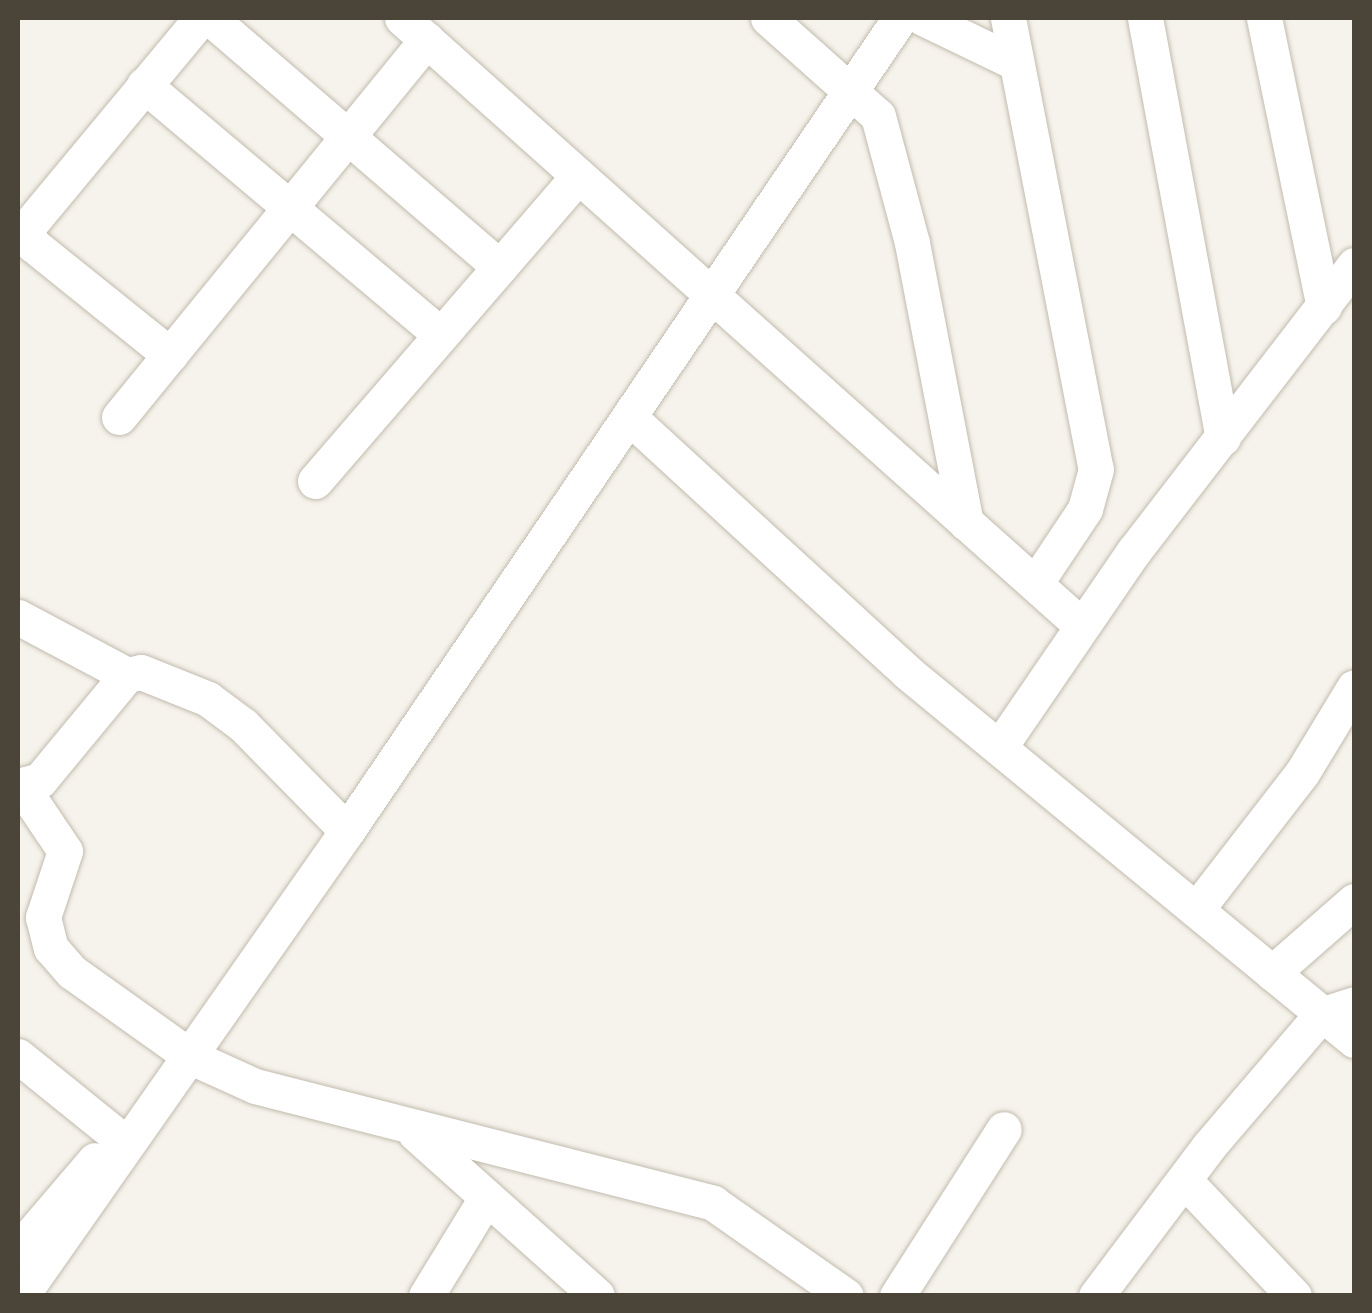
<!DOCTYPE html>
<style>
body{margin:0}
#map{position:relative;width:1372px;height:1313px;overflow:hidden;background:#f6f3ec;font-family:"IBM Plex Sans",sans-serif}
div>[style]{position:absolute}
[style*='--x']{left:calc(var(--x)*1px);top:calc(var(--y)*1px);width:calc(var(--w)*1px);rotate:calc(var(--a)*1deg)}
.roads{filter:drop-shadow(0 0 2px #c2bbae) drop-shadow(0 0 2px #c2bbae)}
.minor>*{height:35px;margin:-17.5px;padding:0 17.5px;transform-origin:17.5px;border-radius:17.5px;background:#fff}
span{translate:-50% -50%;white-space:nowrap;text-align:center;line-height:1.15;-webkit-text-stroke:8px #fff;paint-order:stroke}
.frame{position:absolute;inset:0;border:20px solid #4b4439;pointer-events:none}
</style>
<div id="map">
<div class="roads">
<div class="minor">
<div style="--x:210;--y:18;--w:382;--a:40.7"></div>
<div style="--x:402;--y:18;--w:912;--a:41.8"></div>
<div style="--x:768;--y:18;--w:147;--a:41.7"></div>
<div style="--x:878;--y:116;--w:131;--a:75"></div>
<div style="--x:912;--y:243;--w:285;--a:79.1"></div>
<div style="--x:923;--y:18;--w:103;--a:25.8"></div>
<div style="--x:1008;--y:18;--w:460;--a:79"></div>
<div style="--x:1096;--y:469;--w:41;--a:105.4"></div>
<div style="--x:1085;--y:509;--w:90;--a:123.7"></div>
<div style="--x:1145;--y:18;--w:427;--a:79.5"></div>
<div style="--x:1264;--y:18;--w:295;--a:78.3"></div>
<div style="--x:144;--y:85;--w:388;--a:40.1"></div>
<div style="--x:170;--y:355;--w:176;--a:-141.2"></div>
<div style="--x:33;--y:245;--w:17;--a:-118"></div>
<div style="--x:25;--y:230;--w:276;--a:-50.3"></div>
<div style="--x:119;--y:417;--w:487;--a:-50.8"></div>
<div style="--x:629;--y:417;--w:377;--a:42.5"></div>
<div style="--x:907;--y:672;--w:579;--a:39.46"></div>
<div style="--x:315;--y:481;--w:403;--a:-49.2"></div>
<div style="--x:18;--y:617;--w:123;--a:28"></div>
<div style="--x:1001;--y:745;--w:235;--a:-55.6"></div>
<div style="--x:1134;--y:551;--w:361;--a:-52.4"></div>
<div style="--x:18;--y:786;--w:23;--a:-15"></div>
<div style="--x:40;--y:780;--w:136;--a:-50.4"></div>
<div style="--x:127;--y:675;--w:14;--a:-12"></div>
<div style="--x:141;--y:672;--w:72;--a:21.9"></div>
<div style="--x:208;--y:699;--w:44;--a:36.6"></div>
<div style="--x:243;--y:725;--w:148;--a:45.5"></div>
<div style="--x:22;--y:787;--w:77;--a:56.1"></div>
<div style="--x:65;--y:851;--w:70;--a:108.4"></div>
<div style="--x:43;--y:917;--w:32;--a:76"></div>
<div style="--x:51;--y:948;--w:32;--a:49"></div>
<div style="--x:72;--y:972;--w:146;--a:35.5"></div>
<div style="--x:191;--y:1057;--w:70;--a:24.4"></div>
<div style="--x:255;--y:1086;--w:473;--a:14.3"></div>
<div style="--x:713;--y:1203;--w:162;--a:35"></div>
<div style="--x:1196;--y:910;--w:173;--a:-52.3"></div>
<div style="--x:1302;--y:773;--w:100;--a:-58.8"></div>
<div style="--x:1272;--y:973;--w:109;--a:-41.3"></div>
<div style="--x:18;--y:1056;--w:127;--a:38.9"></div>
<div style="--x:415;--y:1133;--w:244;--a:41.8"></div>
<div style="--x:1184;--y:1180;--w:160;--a:46.5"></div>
<div style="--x:18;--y:1250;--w:118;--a:-49.5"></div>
<div style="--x:21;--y:1296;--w:568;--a:-54.97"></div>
<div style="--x:347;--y:831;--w:983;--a:-55.78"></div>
<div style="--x:426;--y:1296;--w:115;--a:-58.5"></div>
<div style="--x:897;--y:1296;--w:198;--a:-57.4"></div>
<div style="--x:1096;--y:1296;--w:188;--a:-53"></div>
<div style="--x:1209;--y:1146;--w:172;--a:-49.5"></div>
<div style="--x:1321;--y:1015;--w:35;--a:-18"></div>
</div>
</div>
<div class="frame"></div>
</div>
